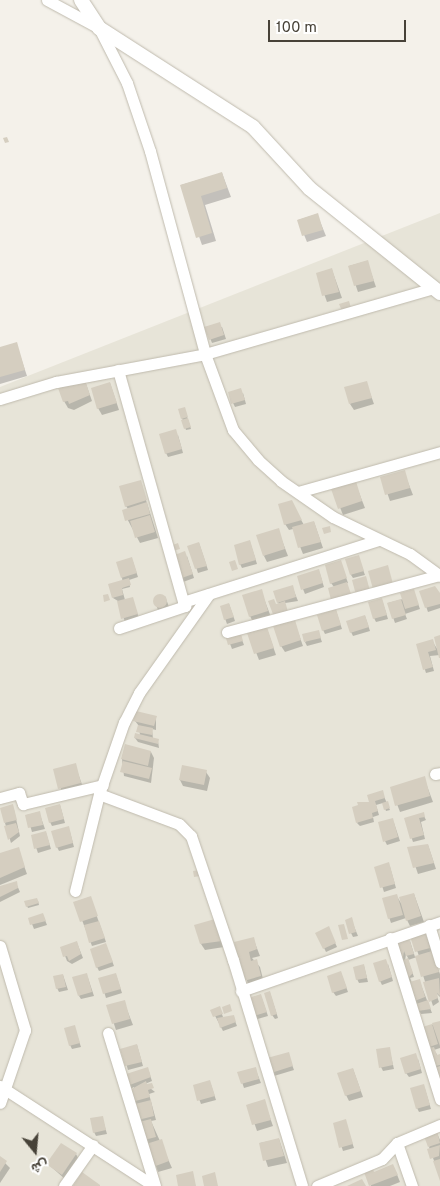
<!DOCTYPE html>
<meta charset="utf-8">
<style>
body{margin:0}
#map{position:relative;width:440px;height:1186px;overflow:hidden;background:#f4f1ea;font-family:Overpass,Vazirmatn,sans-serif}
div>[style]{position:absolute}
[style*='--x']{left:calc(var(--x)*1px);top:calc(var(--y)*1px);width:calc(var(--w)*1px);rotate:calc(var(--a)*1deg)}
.residential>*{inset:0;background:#e7e4d8}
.shadow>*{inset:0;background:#0003}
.building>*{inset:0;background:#d5cec0}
.round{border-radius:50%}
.roads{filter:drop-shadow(0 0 1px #bfbaad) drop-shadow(0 0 1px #bfbaad)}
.minor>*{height:11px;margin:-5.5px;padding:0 5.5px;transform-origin:5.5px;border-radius:5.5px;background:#fff}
.tertiary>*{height:14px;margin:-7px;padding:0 7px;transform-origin:7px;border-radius:7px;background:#fff}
span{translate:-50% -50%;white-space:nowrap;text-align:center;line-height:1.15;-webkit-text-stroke:4.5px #fff;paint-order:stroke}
.north{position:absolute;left:10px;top:1126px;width:50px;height:50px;-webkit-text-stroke:4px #fff;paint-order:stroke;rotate:163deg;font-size:14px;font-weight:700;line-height:20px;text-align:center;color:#474238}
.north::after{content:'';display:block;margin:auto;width:18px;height:22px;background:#474238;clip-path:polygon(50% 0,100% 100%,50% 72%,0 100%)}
.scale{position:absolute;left:268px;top:20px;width:138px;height:22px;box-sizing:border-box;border:2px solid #474238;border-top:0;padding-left:6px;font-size:15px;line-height:18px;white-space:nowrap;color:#474238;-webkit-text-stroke:4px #fff;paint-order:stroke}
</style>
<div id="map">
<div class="residential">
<div style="clip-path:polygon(440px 213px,440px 1186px,0 1186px,0 387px)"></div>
</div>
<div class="shadow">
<div style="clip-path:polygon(222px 173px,231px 197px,205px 205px,216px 241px,202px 245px,181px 185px)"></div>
<div style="clip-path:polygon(317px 214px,326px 236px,307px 242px,298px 220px)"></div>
<div style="clip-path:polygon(367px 261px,376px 287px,358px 292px,349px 266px)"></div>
<div style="clip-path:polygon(332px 270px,342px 298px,327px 302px,317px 274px)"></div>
<div style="clip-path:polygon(222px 327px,226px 339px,212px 343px,206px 328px)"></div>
<div style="clip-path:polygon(16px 343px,27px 376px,0 384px,0 348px)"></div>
<div style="clip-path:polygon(85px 381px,92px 401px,74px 410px,68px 408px,64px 401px)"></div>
<div style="clip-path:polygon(366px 382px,374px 404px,354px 410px,350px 404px)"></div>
<div style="clip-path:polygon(110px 383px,119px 410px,102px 415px,98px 408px)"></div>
<div style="clip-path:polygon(243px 393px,246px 404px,235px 407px,233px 403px)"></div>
<div style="clip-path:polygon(185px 410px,191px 429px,186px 430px,182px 418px)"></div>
<div style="clip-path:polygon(178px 435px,183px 453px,168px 457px,166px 453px)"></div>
<div style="clip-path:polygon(404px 472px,413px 495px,390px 501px,382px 478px)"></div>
<div style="clip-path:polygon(354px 480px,365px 508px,343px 515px,332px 487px)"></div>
<div style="clip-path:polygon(140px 481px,158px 538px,140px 543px,123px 511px,128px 509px,126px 506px)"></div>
<div style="clip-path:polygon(291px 502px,304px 525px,314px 522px,323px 548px,303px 554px,293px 529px,289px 530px,285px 524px)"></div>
<div style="clip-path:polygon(278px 530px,288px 556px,267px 562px,264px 556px)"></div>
<div style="clip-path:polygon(250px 542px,257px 564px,242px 568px,240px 564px)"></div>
<div style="clip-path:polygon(199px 543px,208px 570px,198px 573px,189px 546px)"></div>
<div style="clip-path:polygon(187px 556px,194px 578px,183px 582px,180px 578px)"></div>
<div style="clip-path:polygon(358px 556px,365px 575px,353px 578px,351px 575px)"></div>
<div style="clip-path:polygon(133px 562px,138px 577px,129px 580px,130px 587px,122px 589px,125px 600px,132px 598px,139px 618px,125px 622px,118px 601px,113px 598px,119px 583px,123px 588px,122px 577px)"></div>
<div style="clip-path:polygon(342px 566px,348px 583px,334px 587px,331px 583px)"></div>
<div style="clip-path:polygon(320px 574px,324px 587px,305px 594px,298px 577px)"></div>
<div style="clip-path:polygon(292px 586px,298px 601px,279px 604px,278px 602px)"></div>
<div style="clip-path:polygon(413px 590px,420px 609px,405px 614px,407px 619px,395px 623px,388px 603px,403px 599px)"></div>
<div style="clip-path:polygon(261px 591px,271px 617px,253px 622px,250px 616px)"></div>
<div style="clip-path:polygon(421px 592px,440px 596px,440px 608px,428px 612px)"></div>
<div style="clip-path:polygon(165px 596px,169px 607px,158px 610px,154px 599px)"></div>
<div style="clip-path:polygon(382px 600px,388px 619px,376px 622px,374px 618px)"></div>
<div style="clip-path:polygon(229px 604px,235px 621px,227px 624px,221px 607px)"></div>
<div style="clip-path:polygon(336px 611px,342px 629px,325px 634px,323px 630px)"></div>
<div style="clip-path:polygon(365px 616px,370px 631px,353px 636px,351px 632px)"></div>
<div style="clip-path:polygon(294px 621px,303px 646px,285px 652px,281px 646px)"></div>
<div style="clip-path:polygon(267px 629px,276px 655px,259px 660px,249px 634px)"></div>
<div style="clip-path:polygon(318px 631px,322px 642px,307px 646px,305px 642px)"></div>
<div style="clip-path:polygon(239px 632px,244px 645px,232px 649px,227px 636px)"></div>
<div style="clip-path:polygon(440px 636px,440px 655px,430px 656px,434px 671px,426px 673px,417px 645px,432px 641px,438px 650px)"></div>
<div style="clip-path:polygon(156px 717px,156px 730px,152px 729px,153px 739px,158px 741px,159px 748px,138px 742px,135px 738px,140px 736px,139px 726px,135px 721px)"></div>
<div style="clip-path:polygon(151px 752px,154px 758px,151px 783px,124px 776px,122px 759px)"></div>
<div style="clip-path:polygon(75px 765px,84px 790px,63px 795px,55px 770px)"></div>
<div style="clip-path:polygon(206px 772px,210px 778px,207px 791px,183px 786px,180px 780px)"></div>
<div style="clip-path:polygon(424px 778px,433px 802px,400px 812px,391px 788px)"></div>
<div style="clip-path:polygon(382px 792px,390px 810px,386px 811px,383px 803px,376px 805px,379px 815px,373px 817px,374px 822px,360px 826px,357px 823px)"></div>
<div style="clip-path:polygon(60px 805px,65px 823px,52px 826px,50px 822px)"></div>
<div style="clip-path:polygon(14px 810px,20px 836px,11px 843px,5px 823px)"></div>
<div style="clip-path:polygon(39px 812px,45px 829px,32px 832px,27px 815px)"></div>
<div style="clip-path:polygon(423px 814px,426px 820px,421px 822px,425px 839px,413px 842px,405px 819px)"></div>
<div style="clip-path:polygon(394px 823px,400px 841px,387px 845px,385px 841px)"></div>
<div style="clip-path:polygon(70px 832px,74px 847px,59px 851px,57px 847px)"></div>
<div style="clip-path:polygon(46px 833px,51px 849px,38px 853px,32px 836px)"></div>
<div style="clip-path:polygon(428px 845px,436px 869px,418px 874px,409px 848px)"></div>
<div style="clip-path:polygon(18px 849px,27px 874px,0 885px,0 855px)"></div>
<div style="clip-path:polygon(376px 867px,390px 867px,396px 888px,384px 892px)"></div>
<div style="clip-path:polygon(16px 883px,20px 892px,0 902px,0 887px)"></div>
<div style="clip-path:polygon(414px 894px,424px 922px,410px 926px,406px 918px,391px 923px,383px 899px,396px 895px,401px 903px)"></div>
<div style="clip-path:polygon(90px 897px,106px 942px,92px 946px,75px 902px)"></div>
<div style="clip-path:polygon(38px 901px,39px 905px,28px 908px,27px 906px)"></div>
<div style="clip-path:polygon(43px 915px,47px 925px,34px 929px,30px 919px)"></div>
<div style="clip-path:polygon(351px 919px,358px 936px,353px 937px,351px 933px)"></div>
<div style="clip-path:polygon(215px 920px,224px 947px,205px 950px,201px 944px)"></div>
<div style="clip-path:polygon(330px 932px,337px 947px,326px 952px,317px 933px)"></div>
<div style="clip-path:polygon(evenodd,412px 936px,426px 936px,440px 974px,440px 997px,436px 993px,439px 1002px,433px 1006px,417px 957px,408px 960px,414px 977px,410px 978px,412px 983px,421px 985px,432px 1013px,421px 1014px,415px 1005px,400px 958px,410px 941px,415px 957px,419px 956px,412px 936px,406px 954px,409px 960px,405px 961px,406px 954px)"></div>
<div style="clip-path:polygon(253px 938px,260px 956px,252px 958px,260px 967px,264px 983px,249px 987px,235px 943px)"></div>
<div style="clip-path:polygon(77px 943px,83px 958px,72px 964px,67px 961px,62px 948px)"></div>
<div style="clip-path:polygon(106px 945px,114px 966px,99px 971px,97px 967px)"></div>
<div style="clip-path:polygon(388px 964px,393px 981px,382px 985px,380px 981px)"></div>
<div style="clip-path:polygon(364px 966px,368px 982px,359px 983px,357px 979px)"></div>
<div style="clip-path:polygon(341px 973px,348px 992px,336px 996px,333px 992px)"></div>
<div style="clip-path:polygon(63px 975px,68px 990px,59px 992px,57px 988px)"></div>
<div style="clip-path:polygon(116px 975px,122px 993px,106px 998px,100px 979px)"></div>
<div style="clip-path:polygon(88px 978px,94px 996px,81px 999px,79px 996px)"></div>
<div style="clip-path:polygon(270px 993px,278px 1018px,275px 1019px,272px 1015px)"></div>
<div style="clip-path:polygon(262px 999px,268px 1016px,254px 1020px,252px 1016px)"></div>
<div style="clip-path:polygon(124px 1002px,133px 1025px,116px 1030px,108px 1006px)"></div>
<div style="clip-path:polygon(220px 1009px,223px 1017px,235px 1021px,237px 1026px,223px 1031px,212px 1010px)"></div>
<div style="clip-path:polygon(440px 1022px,440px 1048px,434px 1050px,440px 1059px,440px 1087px,432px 1049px,420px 1029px)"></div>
<div style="clip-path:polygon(74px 1026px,81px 1047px,72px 1049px,70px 1045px)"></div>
<div style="clip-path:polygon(137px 1045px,143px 1066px,128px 1070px,122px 1050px)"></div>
<div style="clip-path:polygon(389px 1048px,394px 1069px,383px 1071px,381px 1067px)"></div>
<div style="clip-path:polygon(288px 1054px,294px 1070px,274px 1076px,272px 1072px)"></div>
<div style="clip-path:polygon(418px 1059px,422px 1073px,409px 1077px,406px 1073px)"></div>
<div style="clip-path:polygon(255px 1068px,261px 1083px,244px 1088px,239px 1073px)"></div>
<div style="clip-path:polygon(353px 1069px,363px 1097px,349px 1101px,346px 1095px)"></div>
<div style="clip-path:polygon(149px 1072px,152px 1081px,145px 1084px,155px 1092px,149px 1094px,156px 1120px,151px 1121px,172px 1168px,158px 1172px,133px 1102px,134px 1087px,130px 1089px,128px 1085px)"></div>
<div style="clip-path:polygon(211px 1085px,216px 1100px,201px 1104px,194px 1086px)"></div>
<div style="clip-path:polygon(425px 1089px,431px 1109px,419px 1112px,417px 1108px)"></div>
<div style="clip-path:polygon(264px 1101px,273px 1126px,257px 1131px,248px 1105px)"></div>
<div style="clip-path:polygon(102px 1117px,107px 1134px,96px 1136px,94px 1132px)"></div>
<div style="clip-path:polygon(345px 1121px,354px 1148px,343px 1151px,334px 1124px)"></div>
<div style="clip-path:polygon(437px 1133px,440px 1140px,440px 1177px,429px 1147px)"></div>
<div style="clip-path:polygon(279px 1139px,287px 1163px,268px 1167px,260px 1143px)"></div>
<div style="clip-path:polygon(76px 1154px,79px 1160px,66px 1180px,48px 1164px)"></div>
<div style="clip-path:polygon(0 1158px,10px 1168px,0 1183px)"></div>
<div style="clip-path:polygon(396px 1172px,400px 1182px,390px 1186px,371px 1186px,365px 1173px)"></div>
</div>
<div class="building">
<div style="clip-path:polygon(7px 137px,9px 142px,5px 143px,3px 138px)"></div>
<div style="clip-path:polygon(222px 172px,227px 188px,201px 196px,212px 233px,196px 238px,180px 185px)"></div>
<div style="clip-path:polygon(318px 213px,323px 230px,302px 236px,297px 220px)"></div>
<div style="clip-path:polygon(368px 260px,374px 281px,354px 286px,348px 266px)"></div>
<div style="clip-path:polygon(332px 268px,339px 292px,322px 296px,316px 273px)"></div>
<div style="clip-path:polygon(349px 301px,351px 308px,342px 311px,339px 304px)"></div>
<div style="clip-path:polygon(220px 322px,224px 335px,209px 340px,204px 327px)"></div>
<div style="clip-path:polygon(17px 342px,25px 370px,0 377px,0 347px)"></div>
<div style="clip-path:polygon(85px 380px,90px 395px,69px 404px,68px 401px,63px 402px,58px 388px)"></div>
<div style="clip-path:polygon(367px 381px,372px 398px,349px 404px,344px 387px)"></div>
<div style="clip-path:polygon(110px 382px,117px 403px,97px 409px,91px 388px)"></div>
<div style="clip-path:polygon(241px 388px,245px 400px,231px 404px,228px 392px)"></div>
<div style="clip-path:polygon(185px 407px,188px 417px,181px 419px,178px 409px)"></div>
<div style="clip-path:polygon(188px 418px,191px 427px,184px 429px,181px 420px)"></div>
<div style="clip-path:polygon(176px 429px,182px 449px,165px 454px,159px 434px)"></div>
<div style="clip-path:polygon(405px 470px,410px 488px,385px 495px,380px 477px)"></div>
<div style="clip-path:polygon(355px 478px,362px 501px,338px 509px,330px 486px)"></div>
<div style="clip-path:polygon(141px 480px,147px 500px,125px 507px,119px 486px)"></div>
<div style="clip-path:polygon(292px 500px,302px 520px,284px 525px,278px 504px)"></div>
<div style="clip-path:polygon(147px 502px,150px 514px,125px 521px,122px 510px)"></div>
<div style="clip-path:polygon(150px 515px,155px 532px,135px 538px,130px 521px)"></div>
<div style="clip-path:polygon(314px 521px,321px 542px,298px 548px,292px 527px)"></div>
<div style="clip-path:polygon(330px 526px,331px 532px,324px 534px,322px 528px)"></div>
<div style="clip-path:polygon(279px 528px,285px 549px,263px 556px,256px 535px)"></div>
<div style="clip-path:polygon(250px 540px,256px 560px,239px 565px,234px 545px)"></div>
<div style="clip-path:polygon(199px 542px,207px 566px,195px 569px,187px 546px)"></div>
<div style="clip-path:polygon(178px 543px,180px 549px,169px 552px,168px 547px)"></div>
<div style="clip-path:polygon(185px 551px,193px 574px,179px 579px,172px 556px)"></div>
<div style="clip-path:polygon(359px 555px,364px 571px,350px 575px,345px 559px)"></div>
<div style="clip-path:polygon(132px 557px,137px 573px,121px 578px,116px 562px)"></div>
<div style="clip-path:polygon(235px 560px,238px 569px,232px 571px,229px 562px)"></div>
<div style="clip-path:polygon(341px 560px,347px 578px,330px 584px,325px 565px)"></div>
<div style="clip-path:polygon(388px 565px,393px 584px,373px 589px,368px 571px)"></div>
<div style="clip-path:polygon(319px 569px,323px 583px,301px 590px,297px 576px)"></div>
<div style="clip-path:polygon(366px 576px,370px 591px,356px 595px,352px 580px)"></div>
<div style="clip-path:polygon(129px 578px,131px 585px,122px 588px,123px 595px,112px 598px,108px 584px)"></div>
<div style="clip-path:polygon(347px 582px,351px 594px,331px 600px,328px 588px)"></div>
<div style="clip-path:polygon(293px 585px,296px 597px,277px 603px,273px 591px)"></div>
<div style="clip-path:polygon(435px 586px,440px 593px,440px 604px,425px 608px,419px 591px)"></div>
<div style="clip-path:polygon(262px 589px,268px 611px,249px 617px,242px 595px)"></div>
<div style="clip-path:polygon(414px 589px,419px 605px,405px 609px,400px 593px)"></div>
<div style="clip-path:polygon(108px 594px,110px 600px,104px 602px,103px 595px)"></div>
<div class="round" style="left:153px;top:594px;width:14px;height:14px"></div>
<div style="clip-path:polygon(133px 597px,138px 614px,121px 619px,117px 601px)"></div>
<div style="clip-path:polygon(382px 598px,387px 615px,373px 619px,368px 602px)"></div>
<div style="clip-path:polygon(274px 599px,276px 604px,285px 601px,288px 612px,274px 617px,268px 601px)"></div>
<div style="clip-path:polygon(401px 599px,406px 615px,392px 619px,387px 603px)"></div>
<div style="clip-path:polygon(229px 603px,234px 617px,224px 620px,220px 606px)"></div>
<div style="clip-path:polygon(336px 609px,341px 625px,322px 631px,317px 615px)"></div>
<div style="clip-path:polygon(365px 615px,369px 627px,350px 633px,346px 621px)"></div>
<div style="clip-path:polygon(295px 620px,301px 640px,280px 647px,273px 626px)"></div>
<div style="clip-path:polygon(267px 627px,274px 648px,254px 654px,247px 633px)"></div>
<div style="clip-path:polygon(240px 630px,243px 641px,228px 645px,225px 635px)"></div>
<div style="clip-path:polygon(319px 630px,321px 638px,304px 642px,302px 634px)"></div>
<div style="clip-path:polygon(440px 635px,440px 658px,439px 658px,434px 637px)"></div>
<div style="clip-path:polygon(433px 639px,436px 650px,428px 652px,433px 667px,423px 670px,416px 644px)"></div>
<div style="clip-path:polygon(136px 711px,157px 716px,154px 726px,133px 721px)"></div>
<div style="clip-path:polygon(138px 725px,153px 728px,152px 735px,136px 732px)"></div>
<div style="clip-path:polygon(135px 733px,159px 739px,158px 744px,134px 738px)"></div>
<div style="clip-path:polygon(125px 744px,151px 751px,148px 766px,121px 759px)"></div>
<div style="clip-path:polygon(123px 761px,152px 768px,149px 779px,120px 772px)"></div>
<div style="clip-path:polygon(76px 763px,81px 783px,58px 789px,53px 769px)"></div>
<div style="clip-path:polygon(182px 765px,207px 770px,204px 785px,179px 780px)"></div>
<div style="clip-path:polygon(425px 776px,430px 796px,395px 806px,390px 787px)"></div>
<div style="clip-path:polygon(383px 790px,385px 798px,375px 801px,378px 811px,372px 813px,373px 818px,356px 823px,352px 807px,358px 805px,357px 802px,369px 802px,367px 795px)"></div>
<div style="clip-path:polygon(388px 801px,390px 808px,384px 810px,382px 803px)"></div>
<div style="clip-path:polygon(13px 804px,17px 820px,4px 823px,0 808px)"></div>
<div style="clip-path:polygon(60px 804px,64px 819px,49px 823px,45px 808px)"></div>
<div style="clip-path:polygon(40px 811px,43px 825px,28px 828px,25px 815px)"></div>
<div style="clip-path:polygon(424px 812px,425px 817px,419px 818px,424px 835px,410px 839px,404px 818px)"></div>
<div style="clip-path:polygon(393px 818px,398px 837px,383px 842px,378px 822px)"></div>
<div style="clip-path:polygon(16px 823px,19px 832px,8px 840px,4px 826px)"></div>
<div style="clip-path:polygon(69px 826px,73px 843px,56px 848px,51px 831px)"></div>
<div style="clip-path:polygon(46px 831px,50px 845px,34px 849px,31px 835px)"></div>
<div style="clip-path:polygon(428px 844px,434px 863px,413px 868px,407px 847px)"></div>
<div style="clip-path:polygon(19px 847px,25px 867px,0 878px,0 853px)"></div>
<div style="clip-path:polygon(389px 862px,395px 884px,380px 888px,374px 867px)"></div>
<div style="clip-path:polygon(199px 870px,200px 876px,194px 877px,193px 871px)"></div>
<div style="clip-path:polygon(17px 881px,18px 888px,0 897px,0 886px)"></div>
<div style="clip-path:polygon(414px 893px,421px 916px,406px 921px,399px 897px)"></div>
<div style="clip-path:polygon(397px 894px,403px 915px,388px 919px,382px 898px)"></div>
<div style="clip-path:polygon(91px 896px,98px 916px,80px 922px,73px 902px)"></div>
<div style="clip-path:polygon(37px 898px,39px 903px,26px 907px,24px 901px)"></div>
<div style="clip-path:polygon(43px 913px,46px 921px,30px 925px,28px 918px)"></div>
<div style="clip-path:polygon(352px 917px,356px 932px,349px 934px,345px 920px)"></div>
<div style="clip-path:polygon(215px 919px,222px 941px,200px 944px,194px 925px)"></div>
<div style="clip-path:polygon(99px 921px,105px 938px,89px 943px,84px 925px)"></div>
<div style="clip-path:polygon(344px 924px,348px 939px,342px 940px,338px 925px)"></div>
<div style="clip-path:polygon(329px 926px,336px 943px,323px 949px,315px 933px)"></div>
<div style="clip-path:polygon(425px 931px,430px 948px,415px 952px,410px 936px)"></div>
<div style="clip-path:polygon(408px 935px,414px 954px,406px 956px,404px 951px,403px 957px,399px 958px,393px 940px)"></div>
<div style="clip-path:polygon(254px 937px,257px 949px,249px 952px,251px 961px,257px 959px,261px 976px,244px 981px,234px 942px)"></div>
<div style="clip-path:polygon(77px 941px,81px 954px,69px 961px,67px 956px,63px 957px,60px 947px)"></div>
<div style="clip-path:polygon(106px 943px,113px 962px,96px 968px,90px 949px)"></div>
<div style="clip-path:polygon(432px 951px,439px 972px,421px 977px,415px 956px)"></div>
<div style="clip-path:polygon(408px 958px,413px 973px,407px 979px,401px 961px)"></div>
<div style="clip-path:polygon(386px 959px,392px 977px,379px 982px,373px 963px)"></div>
<div style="clip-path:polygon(364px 964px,367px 978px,356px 980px,353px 967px)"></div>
<div style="clip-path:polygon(341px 971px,347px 988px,332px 993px,327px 976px)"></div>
<div style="clip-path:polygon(87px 973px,92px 992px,78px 996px,72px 977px)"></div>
<div style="clip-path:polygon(116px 973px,121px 989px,103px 994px,98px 978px)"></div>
<div style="clip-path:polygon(63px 974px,66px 987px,56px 989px,53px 976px)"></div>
<div style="clip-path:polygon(439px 978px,440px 996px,437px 993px,438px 998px,429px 1002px,423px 982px)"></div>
<div style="clip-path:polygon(420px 979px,425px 997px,412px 1002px,406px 983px)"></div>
<div style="clip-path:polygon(270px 991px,277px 1014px,271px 1016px,264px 993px)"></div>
<div style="clip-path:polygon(261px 994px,267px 1012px,251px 1017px,245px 999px)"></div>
<div style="clip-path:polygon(125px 1000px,130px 1019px,112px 1024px,106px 1005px)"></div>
<div style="clip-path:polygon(428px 1000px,431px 1009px,418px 1011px,416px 1004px)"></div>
<div style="clip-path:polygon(230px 1004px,232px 1011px,224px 1014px,222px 1007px)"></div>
<div style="clip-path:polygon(220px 1006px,223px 1014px,213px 1017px,210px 1010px)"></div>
<div style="clip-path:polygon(234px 1015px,236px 1022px,220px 1028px,217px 1018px)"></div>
<div style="clip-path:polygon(440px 1021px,440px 1046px,432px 1023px)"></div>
<div style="clip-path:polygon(432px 1024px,438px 1044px,429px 1047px,419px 1028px)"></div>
<div style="clip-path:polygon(75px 1025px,80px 1043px,69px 1046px,64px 1028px)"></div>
<div style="clip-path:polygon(137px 1044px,142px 1062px,125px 1066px,120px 1049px)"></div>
<div style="clip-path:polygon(390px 1047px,393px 1065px,379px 1068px,376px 1049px)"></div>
<div style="clip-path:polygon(434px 1047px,437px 1055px,440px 1054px,440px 1065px,431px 1067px,426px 1049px)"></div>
<div style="clip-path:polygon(289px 1052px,293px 1066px,271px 1073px,267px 1058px)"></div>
<div style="clip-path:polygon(416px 1053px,421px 1069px,405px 1074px,400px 1058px)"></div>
<div style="clip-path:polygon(440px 1066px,440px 1082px,432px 1069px)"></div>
<div style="clip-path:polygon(148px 1067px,151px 1077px,127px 1086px,123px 1075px)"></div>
<div style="clip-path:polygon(256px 1067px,259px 1079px,241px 1084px,237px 1072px)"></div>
<div style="clip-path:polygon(353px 1068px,361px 1091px,345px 1096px,337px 1073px)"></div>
<div style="clip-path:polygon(210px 1080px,215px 1096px,197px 1101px,193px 1085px)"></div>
<div style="clip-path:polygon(146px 1081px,147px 1084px,152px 1083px,154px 1088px,148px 1090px,150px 1097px,132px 1102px,128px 1091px)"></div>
<div style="clip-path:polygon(424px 1084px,430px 1105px,416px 1109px,410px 1088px)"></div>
<div style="clip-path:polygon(265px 1099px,271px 1120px,252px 1125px,246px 1105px)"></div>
<div style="clip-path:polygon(151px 1100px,154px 1116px,138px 1120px,135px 1104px)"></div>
<div style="clip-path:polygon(103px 1116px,106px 1130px,93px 1133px,90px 1118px)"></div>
<div style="clip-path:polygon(151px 1119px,156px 1137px,144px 1140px,139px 1122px)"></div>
<div style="clip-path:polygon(346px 1119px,353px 1144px,339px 1148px,333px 1123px)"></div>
<div style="clip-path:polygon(437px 1131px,440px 1143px,428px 1147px,424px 1136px)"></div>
<div style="clip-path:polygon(279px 1138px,284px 1156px,263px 1161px,259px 1143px)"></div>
<div style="clip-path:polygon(162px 1139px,169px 1161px,153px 1167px,146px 1144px)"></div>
<div style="clip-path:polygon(61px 1143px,77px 1153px,62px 1175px,46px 1164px)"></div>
<div style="clip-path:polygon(440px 1145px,439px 1156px,430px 1159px,427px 1149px)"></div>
<div style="clip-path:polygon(0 1156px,7px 1161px,0 1172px)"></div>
<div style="clip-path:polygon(440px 1159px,440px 1181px,433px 1161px)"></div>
<div style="clip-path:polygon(393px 1164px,398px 1175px,369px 1186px,364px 1172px,373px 1169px,374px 1172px)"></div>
<div style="clip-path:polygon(193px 1171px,196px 1186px,178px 1186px,176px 1175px)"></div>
<div style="clip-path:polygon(82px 1172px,100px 1185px,100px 1186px,73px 1186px)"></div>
<div style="clip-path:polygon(215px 1172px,218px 1186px,204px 1186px,202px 1176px)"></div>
<div style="clip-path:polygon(362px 1179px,366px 1186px,347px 1186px)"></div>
</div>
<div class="roads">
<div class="minor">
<div style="--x:47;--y:0;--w:59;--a:28.3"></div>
<div style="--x:99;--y:28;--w:62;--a:63"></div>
<div style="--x:127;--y:83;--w:72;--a:71.3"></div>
<div style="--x:150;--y:151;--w:210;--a:74.8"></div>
<div style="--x:205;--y:354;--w:81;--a:69.8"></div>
<div style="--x:233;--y:430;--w:39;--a:50"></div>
<div style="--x:258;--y:460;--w:31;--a:42"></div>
<div style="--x:281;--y:481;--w:63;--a:34.7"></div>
<div style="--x:333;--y:517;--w:85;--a:25.7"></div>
<div style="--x:410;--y:554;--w:37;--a:36"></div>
<div style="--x:118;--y:370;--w:241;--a:74.3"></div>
<div style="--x:183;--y:602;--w:205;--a:-17.6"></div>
<div style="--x:0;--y:399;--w:59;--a:-16.9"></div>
<div style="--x:56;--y:382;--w:152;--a:-10.6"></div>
<div style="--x:205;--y:354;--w:238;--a:-16.1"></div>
<div style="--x:298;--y:492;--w:148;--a:-15.7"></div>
<div style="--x:209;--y:594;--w:121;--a:125.3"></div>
<div style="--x:139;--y:693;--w:33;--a:117"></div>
<div style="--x:124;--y:722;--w:76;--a:109.1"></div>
<div style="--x:99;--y:794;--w:85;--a:20.6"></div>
<div style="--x:179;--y:824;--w:17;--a:45"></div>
<div style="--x:191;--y:836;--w:131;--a:71.3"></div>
<div style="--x:233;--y:960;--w:236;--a:73"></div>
<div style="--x:119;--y:628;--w:70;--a:-18.4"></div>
<div style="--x:185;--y:606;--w:4;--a:-117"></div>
<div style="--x:227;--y:632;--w:220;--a:-15"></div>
<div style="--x:435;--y:774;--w:5;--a:-11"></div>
<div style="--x:0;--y:798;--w:20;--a:-15"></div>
<div style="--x:19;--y:793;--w:12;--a:70"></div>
<div style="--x:23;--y:804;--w:82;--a:-13.4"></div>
<div style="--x:75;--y:891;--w:100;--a:-76.1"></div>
<div style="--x:429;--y:925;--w:39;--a:73"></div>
<div style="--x:390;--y:938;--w:169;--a:72.7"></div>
<div style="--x:0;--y:946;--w:88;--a:73.4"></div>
<div style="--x:25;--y:1030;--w:77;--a:108.9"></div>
<div style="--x:241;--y:991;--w:211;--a:-19.1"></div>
<div style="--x:108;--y:1033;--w:160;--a:72.9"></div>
<div style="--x:0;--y:1086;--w:184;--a:33"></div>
<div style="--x:397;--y:1143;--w:46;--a:70.8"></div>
<div style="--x:64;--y:1186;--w:50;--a:-54.7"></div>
<div style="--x:317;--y:1186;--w:70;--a:-22.6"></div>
<div style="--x:382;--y:1159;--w:22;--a:-47"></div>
<div style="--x:397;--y:1143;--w:47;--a:-22.7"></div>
</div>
<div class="tertiary">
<div style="--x:81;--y:0;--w:33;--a:57"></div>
<div style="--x:99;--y:28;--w:183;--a:32.7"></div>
<div style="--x:253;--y:127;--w:83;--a:47.4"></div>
<div style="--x:309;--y:188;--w:168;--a:38.7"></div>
</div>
</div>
<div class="north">ش</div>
<div class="scale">100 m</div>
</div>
